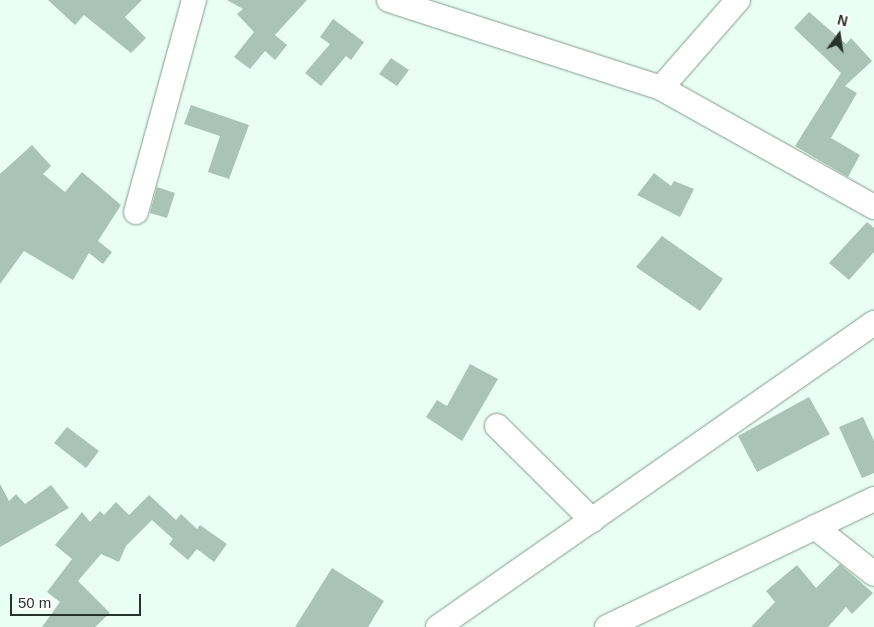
<!DOCTYPE html>
<style>
body{margin:0}
#map{position:relative;width:874px;height:627px;overflow:hidden;background:#e9fef4;font-family:Arial,sans-serif}
div>[style]{position:absolute}
[style*='--x']{left:calc(var(--x)*1px);top:calc(var(--y)*1px);width:calc(var(--w)*1px);rotate:calc(var(--a)*1deg)}
.building>*{inset:0;background:#a9c3b6}
.roads{filter:drop-shadow(0 0 1px #829b8f) drop-shadow(0 0 1px #829b8f)}
.minor>*{height:24px;margin:-12px;padding:0 12px;transform-origin:12px;border-radius:12px;background:#fff}
span{translate:-50% -50%;white-space:nowrap;text-align:center;line-height:1.15;-webkit-text-stroke:4px #fff;paint-order:stroke}
.north{position:absolute;left:814px;top:10px;width:50px;height:50px;-webkit-text-stroke:4px #fff;paint-order:stroke;rotate:14deg;font-size:14px;font-weight:700;line-height:20px;text-align:center;color:#28322d}
.north::after{content:'';display:block;margin:auto;width:18px;height:22px;background:#28322d;clip-path:polygon(50% 0,100% 100%,50% 72%,0 100%)}
.scale{position:absolute;left:10px;top:594px;width:131px;height:22px;box-sizing:border-box;border:2px solid #28322d;border-top:0;padding-left:6px;font-size:15px;line-height:18px;white-space:nowrap;color:#28322d;-webkit-text-stroke:4px #fff;paint-order:stroke}
</style>
<div id="map">
<div class="building">
<div style="clip-path:polygon(48px 0,142px 0,125px 17px,146px 38px,131px 53px,84px 15px,75px 25px)"></div>
<div style="clip-path:polygon(227px 0,307px 0,275px 35px,287px 45px,275px 60px,265px 51px,250px 69px,234px 57px,254px 32px,237px 14px,243px 9px)"></div>
<div style="clip-path:polygon(809px 12px,846px 44px,851px 38px,872px 61px,845px 86px,857px 93px,831px 138px,860px 155px,848px 177px,795px 146px,841px 73px,794px 28px)"></div>
<div style="clip-path:polygon(333px 19px,364px 42px,351px 60px,346px 56px,321px 86px,305px 73px,330px 44px,320px 37px)"></div>
<div style="clip-path:polygon(391px 58px,409px 70px,397px 86px,379px 74px)"></div>
<div style="clip-path:polygon(191px 105px,249px 125px,229px 179px,208px 172px,220px 136px,184px 124px)"></div>
<div style="clip-path:polygon(32px 145px,51px 166px,43px 174px,65px 192px,82px 172px,121px 205px,98px 241px,112px 252px,103px 264px,89px 253px,73px 280px,24px 251px,0 284px,0 174px)"></div>
<div style="clip-path:polygon(654px 173px,671px 186px,674px 181px,694px 189px,680px 217px,637px 195px)"></div>
<div style="clip-path:polygon(157px 187px,175px 193px,167px 218px,150px 213px)"></div>
<div style="clip-path:polygon(867px 222px,874px 228px,874px 252px,849px 280px,829px 263px)"></div>
<div style="clip-path:polygon(662px 236px,723px 279px,700px 311px,636px 267px)"></div>
<div style="clip-path:polygon(470px 364px,498px 379px,462px 441px,426px 417px,437px 400px,447px 406px)"></div>
<div style="clip-path:polygon(809px 397px,830px 434px,757px 472px,738px 436px)"></div>
<div style="clip-path:polygon(863px 417px,874px 441px,874px 473px,862px 478px,839px 427px)"></div>
<div style="clip-path:polygon(67px 427px,99px 451px,86px 468px,54px 443px)"></div>
<div style="clip-path:polygon(0 484px,9px 501px,16px 494px,25px 504px,51px 485px,69px 508px,0 547px)"></div>
<div style="clip-path:polygon(149px 495px,176px 520px,181px 514px,197px 529px,200px 525px,227px 544px,214px 562px,197px 549px,188px 560px,169px 544px,173px 539px,152px 520px,126px 546px,119px 562px,101px 554px,78px 581px,110px 613px,95px 627px,42px 627px,60px 602px,47px 592px,72px 559px,55px 545px,82px 512px,90px 522px,100px 511px,104px 515px,116px 502px,129px 515px)"></div>
<div style="clip-path:polygon(840px 564px,873px 593px,852px 614px,846px 607px,828px 627px,751px 627px,775px 602px,766px 591px,797px 565px,816px 588px)"></div>
<div style="clip-path:polygon(332px 568px,384px 601px,368px 627px,295px 627px)"></div>
</div>
<div class="roads">
<div class="minor">
<div style="--x:389;--y:0;--w:286;--a:17.9"></div>
<div style="--x:661;--y:88;--w:244;--a:29.2"></div>
<div style="--x:661;--y:88;--w:117;--a:-48.8"></div>
<div style="--x:136;--y:212;--w:220;--a:-74.7"></div>
<div style="--x:497;--y:426;--w:134;--a:44.7"></div>
<div style="--x:815;--y:527;--w:75;--a:38.5"></div>
<div style="--x:438;--y:627;--w:532;--a:-34.89"></div>
<div style="--x:607;--y:627;--w:296;--a:-25.6"></div>
</div>
</div>
<div class="north">N</div>
<div class="scale">50 m</div>
</div>
